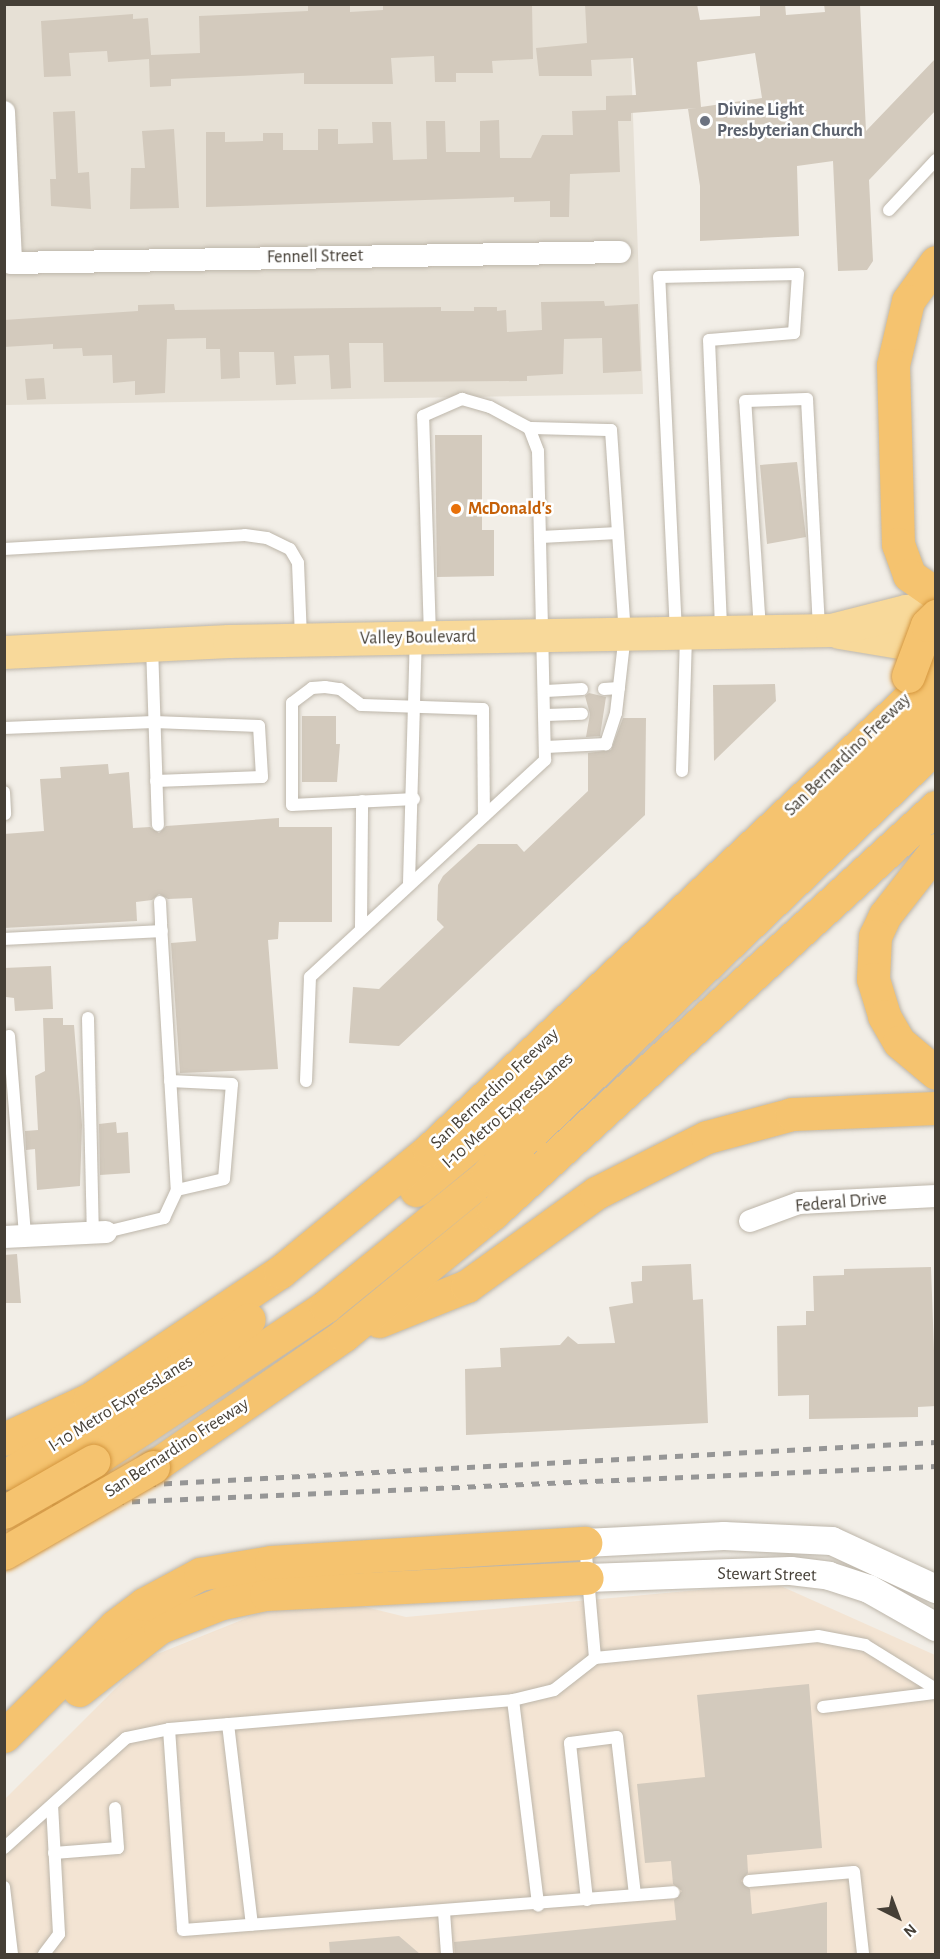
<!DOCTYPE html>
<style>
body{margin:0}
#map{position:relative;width:940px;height:1959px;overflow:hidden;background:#f2eee7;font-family:"Alegreya Sans",sans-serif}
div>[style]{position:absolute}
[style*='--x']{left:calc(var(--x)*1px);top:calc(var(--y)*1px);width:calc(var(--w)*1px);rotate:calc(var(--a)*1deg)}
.residential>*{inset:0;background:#e6e0d5}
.commercial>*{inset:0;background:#f3e4d3}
.building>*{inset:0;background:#d3cabd}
.roads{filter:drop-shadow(0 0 2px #bdb6aa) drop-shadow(0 0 2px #bdb6aa)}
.service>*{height:12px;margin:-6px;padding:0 6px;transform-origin:6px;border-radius:6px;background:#fff}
.minor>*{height:22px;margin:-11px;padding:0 11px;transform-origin:11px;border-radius:11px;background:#fff}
.tertiary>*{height:28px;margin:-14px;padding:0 14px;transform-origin:14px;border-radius:14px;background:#fff}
.primary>*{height:33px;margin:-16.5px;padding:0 16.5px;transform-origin:16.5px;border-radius:16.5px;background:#f8d99a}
.motorway>*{height:33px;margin:-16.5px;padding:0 16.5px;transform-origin:16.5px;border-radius:16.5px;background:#f5c36f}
.rail>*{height:4.5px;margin-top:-2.25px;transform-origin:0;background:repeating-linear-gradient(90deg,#969696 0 8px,transparent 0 16px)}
.bridges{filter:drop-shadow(0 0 2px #d4973f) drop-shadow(0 0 2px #d4973f)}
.motorway-bridge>*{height:33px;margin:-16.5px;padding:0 16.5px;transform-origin:16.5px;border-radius:16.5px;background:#f5c36f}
.dots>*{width:16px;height:16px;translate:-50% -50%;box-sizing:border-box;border:3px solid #fff;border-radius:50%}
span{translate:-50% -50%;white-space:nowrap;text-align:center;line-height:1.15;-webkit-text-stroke:5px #fff;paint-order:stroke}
.worship-label{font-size:18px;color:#5b616d;font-weight:700}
.left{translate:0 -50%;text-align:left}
.street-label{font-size:18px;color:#453f36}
.food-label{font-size:18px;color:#c56008;font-weight:700}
.frame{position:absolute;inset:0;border:6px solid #453f36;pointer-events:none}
.north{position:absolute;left:868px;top:1887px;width:60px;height:60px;-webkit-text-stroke:4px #fff;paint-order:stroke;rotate:138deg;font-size:16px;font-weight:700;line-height:24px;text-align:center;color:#453f36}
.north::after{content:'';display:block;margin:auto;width:21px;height:27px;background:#453f36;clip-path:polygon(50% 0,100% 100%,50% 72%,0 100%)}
</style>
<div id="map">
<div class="residential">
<div style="clip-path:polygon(4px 5px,629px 5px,643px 394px,5px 405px)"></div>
</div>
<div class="commercial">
<div style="clip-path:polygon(774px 1583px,935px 1655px,935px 1954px,5px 1954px,4px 1800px,145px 1659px,309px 1593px,406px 1617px)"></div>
</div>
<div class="building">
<div style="clip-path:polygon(350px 4px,350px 12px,383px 10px,383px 4px,532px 4px,533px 59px,492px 61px,493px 73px,456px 73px,456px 82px,435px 82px,434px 56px,391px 58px,393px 84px,304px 84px,304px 73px,171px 79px,171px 86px,150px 87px,149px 59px,108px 62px,107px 51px,69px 53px,71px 76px,44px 77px,41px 21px,133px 14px,133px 19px,148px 18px,151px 55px,200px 53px,199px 16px,308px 11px,308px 5px)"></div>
<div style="clip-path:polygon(evenodd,585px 4px,697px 4px,700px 20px,760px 16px,760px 5px,785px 4px,786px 15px,825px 12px,824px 4px,860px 4px,866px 131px,936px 58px,936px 110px,869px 180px,873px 261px,867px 270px,838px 271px,833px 161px,797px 166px,799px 236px,700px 241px,700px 186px,688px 109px,697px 108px,631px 113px,631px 121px,618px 121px,620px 172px,570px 174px,569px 217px,550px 217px,550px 201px,514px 202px,514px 197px,206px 207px,206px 132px,225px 132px,225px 142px,263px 141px,263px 133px,283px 133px,283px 150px,318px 150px,318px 129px,338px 129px,338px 144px,373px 143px,372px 122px,391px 122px,393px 160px,427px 159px,426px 121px,445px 121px,446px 152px,480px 152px,480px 121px,499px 120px,500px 158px,531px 158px,542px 135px,573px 135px,572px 111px,606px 110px,606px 96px,636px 95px,633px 58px,591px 60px,592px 76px,539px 76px,536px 48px,587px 43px,585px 4px,755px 53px,762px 98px,701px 107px,697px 62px,755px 53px)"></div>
<div style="clip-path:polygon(75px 111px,78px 173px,89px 172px,91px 209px,51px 206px,50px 179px,56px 179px,53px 112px)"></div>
<div style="clip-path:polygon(174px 129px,179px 208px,130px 209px,131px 168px,145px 168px,142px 131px)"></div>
<div style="clip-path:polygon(604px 301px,605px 306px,638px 304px,641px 371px,603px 373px,602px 338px,564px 339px,563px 374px,527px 376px,527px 381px,384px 382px,383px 343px,349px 343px,351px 388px,331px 389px,329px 355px,294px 356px,296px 384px,276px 385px,274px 352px,239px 352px,240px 378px,221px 379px,220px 349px,206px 349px,206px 338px,167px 339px,165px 393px,135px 395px,135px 381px,113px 383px,112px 355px,83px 356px,82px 348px,53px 349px,53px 344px,4px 347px,4px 320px,138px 311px,138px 305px,174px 304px,175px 310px,441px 307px,441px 311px,474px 311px,474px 307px,497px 307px,497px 311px,506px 310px,507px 332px,542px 330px,541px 302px)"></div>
<div style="clip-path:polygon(44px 378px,46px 399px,27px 400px,25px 379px)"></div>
<div style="clip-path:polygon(435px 435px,482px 435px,482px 530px,494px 530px,494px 576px,437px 577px)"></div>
<div style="clip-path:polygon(797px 462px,806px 537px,767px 544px,760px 465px)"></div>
<div style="clip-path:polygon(775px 684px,776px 701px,714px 761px,713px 685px)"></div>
<div style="clip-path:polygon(589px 693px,606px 697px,600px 736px,586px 737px,590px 714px,585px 696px)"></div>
<div style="clip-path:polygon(302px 716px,336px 716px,336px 744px,340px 744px,337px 782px,302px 782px)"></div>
<div style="clip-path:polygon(623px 718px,646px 718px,645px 815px,399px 1046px,349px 1043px,353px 987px,379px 989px,444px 927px,437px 920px,438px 885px,443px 876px,478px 844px,517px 844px,524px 852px,588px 791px,588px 753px,611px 750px)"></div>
<div style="clip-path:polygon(108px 764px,109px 774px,129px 772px,133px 828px,150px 827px,159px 833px,166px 826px,279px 818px,279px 827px,332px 827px,332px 922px,279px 922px,278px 939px,268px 940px,278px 1069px,180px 1073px,171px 943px,196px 941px,192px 898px,168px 899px,159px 894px,152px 900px,136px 902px,137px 921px,4px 928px,4px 834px,44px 831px,40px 779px,61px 778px,60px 767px)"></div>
<div style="clip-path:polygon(51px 966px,53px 1009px,15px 1011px,14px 998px,6px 997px,4px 968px)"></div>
<div style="clip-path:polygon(43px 1018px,63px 1018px,63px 1025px,74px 1025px,82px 1125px,80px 1186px,37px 1190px,35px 1149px,26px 1150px,25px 1131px,38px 1130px,35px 1076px,45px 1071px)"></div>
<div style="clip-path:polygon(116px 1122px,117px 1133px,128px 1132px,130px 1173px,100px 1175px,99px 1124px)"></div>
<div style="clip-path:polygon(17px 1254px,21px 1303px,4px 1303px,4px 1255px)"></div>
<div style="clip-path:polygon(691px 1264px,693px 1300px,703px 1299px,708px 1423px,466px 1435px,465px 1369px,501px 1367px,500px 1348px,560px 1345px,568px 1336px,578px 1344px,615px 1343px,609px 1307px,633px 1303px,631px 1282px,642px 1281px,642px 1266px)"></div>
<div style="clip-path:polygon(931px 1267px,936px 1406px,918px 1407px,918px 1417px,809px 1419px,809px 1395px,778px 1396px,777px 1326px,806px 1325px,806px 1311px,814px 1311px,813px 1276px,844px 1275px,844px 1269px)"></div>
<div style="clip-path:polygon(809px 1684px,822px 1848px,747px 1855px,748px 1873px,741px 1881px,750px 1889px,752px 1914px,827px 1902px,827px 1954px,455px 1954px,454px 1942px,676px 1920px,674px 1900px,682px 1891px,673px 1884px,671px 1861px,645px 1863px,637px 1784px,705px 1777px,697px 1695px)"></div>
<div style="clip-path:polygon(399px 1936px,420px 1954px,330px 1954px,329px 1942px)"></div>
</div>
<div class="roads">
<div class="service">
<div style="--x:889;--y:210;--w:69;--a:-46.8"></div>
<div style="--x:541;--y:537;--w:77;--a:-3"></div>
<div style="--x:4;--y:549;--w:241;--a:-3.3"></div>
<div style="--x:245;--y:535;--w:22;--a:8"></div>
<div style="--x:267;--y:538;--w:25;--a:26"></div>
<div style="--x:290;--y:549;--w:16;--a:60"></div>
<div style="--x:298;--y:563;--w:75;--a:87.7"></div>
<div style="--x:760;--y:630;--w:229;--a:-93.7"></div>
<div style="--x:745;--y:401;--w:62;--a:-1.8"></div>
<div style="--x:807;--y:399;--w:230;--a:87"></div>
<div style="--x:676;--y:633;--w:356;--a:-92.7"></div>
<div style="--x:659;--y:277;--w:139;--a:-1.2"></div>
<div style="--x:798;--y:274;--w:59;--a:93.9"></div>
<div style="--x:794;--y:333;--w:85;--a:175.3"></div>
<div style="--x:709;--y:340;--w:291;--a:87.6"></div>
<div style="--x:430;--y:636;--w:220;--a:-91.8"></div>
<div style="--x:423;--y:416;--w:43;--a:-23.6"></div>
<div style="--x:462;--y:399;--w:29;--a:16"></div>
<div style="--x:490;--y:407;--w:44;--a:28.3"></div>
<div style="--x:529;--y:428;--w:82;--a:1.4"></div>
<div style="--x:611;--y:430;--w:204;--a:86.1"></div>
<div style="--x:625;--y:634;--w:80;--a:96.5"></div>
<div style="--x:616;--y:713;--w:33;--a:108"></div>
<div style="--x:606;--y:744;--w:60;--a:177.1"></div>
<div style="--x:152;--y:646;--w:179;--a:88.1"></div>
<div style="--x:604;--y:689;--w:15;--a:-4"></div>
<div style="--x:546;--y:691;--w:36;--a:-3"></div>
<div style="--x:546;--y:715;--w:36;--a:-2"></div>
<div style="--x:4;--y:728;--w:150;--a:-2.3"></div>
<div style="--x:154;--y:722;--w:105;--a:2.2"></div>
<div style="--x:259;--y:726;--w:51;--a:86.6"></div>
<div style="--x:262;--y:777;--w:106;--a:177.8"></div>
<div style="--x:682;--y:771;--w:137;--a:-88.3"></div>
<div style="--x:4;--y:792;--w:22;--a:87"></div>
<div style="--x:414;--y:799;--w:122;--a:177.2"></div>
<div style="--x:292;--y:805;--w:102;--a:-90"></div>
<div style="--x:292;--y:703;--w:25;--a:-37"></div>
<div style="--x:312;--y:688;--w:13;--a:-4"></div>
<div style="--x:325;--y:687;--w:15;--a:8"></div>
<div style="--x:340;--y:689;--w:26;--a:37"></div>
<div style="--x:361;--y:705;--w:122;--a:1.9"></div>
<div style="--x:483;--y:709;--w:107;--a:89.5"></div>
<div style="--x:409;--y:883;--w:245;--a:-88.4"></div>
<div style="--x:160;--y:902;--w:22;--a:87"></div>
<div style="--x:161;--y:924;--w:266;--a:86.6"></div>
<div style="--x:177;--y:1190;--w:48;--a:-13.2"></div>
<div style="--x:224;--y:1179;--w:95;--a:-85.2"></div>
<div style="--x:232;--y:1084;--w:62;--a:-177.2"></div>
<div style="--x:361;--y:927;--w:126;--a:-89.5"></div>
<div style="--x:4;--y:939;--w:158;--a:-2.9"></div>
<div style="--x:88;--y:1018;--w:215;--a:88.7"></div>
<div style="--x:9;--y:1036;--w:201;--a:85.4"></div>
<div style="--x:306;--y:1081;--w:104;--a:-87.8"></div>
<div style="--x:310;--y:977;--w:320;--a:-42.7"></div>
<div style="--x:545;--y:760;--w:309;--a:-91.3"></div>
<div style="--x:538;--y:451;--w:25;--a:-111"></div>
<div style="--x:106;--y:1232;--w:60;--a:-13.6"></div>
<div style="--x:164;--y:1218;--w:31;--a:-65"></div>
<div style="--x:595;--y:1658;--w:224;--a:-5.6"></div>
<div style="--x:818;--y:1636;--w:48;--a:10.8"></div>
<div style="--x:865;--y:1645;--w:84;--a:31.8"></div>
<div style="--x:513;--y:1700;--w:207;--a:83"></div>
<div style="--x:823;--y:1707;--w:114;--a:-7.1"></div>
<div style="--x:228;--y:1724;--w:202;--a:83.2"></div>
<div style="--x:169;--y:1729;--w:201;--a:86"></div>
<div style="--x:183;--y:1930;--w:492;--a:-4.4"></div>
<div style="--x:4;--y:1848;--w:164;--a:-42"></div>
<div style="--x:126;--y:1738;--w:44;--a:-11.8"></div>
<div style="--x:169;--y:1729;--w:345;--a:-4.8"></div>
<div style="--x:513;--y:1700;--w:42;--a:-13.7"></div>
<div style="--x:554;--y:1690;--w:52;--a:-38"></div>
<div style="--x:595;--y:1658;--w:114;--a:-95"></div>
<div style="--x:54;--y:1853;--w:64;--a:-4.5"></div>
<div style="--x:118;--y:1848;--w:40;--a:-94.3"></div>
<div style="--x:749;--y:1881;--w:105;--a:-4.9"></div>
<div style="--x:854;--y:1872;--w:82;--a:83.7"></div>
<div style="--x:4;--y:1887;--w:67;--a:83.2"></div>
<div style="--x:587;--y:1900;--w:158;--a:-96.2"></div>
<div style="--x:570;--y:1743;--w:47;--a:-7.3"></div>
<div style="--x:617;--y:1737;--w:159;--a:83.5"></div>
<div style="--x:444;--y:1912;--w:42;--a:85.9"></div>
<div style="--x:44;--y:1954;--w:25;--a:-53"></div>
<div style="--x:59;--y:1934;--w:129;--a:-93.1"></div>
</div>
<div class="minor">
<div style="--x:4;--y:112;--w:151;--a:87.3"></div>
<div style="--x:11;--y:263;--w:609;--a:-1.03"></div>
<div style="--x:750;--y:1221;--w:52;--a:-20.2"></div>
<div style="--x:799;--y:1203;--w:137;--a:-2.9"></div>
<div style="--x:4;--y:1237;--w:102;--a:-2.8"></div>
</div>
<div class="tertiary">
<div style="--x:585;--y:1543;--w:139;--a:-2.9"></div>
<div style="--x:724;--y:1536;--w:108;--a:2.7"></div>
<div style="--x:832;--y:1541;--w:115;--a:24.8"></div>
<div style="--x:587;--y:1578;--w:204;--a:-2"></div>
<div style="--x:791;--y:1571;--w:38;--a:7"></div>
<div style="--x:829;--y:1576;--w:42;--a:18"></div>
<div style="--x:869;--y:1589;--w:77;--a:29.6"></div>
</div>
<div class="primary">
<div style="--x:839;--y:632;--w:98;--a:9.4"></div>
<div style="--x:4;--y:652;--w:225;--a:-2.8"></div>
<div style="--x:229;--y:641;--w:602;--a:-1.05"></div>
<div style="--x:831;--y:630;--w:77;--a:-14.2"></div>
<div style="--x:906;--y:611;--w:30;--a:-4"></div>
</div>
<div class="motorway">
<div style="--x:936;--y:262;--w:48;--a:125.7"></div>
<div style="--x:908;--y:301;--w:66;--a:103.2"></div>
<div style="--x:893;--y:365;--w:179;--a:88.4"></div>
<div style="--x:898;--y:544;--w:33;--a:70"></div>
<div style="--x:909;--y:575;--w:33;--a:35"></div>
<div style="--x:936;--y:850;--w:83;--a:128.1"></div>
<div style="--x:885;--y:915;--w:23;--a:115"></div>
<div style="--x:875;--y:936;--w:43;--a:92.7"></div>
<div style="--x:873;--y:979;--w:39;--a:73"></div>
<div style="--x:884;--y:1016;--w:30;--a:60"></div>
<div style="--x:899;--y:1042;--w:48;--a:40"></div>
<div style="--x:416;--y:1190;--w:145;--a:-39.4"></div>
<div style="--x:528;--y:1098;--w:564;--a:-43.71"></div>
<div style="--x:379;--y:1321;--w:95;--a:-21.7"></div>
<div style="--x:467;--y:1286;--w:159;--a:-35.8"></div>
<div style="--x:596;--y:1193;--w:124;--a:-26.8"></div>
<div style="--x:707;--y:1137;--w:88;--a:-15.1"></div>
<div style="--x:792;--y:1114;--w:144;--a:-2.4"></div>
<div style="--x:4;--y:1439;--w:95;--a:-24.9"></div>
<div style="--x:90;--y:1399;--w:229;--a:-33.8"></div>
<div style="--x:280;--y:1272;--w:193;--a:-39.3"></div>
<div style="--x:429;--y:1150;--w:696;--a:-43.25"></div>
<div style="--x:93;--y:1461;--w:280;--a:-33.6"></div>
<div style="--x:326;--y:1306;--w:208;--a:-39.1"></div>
<div style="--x:487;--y:1175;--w:621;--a:-43.7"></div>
<div style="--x:153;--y:1467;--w:232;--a:-34.6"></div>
<div style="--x:344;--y:1335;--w:193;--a:-39.3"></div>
<div style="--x:493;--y:1213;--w:601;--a:-42.5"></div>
<div style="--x:4;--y:1477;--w:204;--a:-31.6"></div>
<div style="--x:178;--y:1370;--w:87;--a:-35.7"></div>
<div style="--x:79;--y:1690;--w:103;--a:-37.9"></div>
<div style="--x:160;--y:1627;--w:66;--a:-21.2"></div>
<div style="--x:222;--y:1603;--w:45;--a:-11.6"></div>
<div style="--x:266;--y:1594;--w:321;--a:-2.9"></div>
<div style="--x:4;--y:1736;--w:156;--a:-44.7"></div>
<div style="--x:115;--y:1626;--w:36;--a:-37"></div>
<div style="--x:144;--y:1604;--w:64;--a:-28.2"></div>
<div style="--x:200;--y:1574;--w:72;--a:-9.6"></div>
<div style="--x:271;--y:1562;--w:315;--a:-3.5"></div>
</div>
</div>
<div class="rail">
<div style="--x:4;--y:1492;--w:933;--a:-3.07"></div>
<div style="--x:4;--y:1507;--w:933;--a:-2.52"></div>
</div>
<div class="bridges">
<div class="motorway-bridge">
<div style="--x:908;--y:676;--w:54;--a:-69.6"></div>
<div style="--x:927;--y:625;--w:13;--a:-45"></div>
<div style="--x:4;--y:1512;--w:103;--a:-29.8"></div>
<div style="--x:4;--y:1553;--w:172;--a:-30"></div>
</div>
</div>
<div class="dots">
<div style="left:705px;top:121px;background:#6b7280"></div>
<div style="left:456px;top:509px;background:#e8710a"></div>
</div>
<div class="worship-label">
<span class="left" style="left:717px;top:121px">Divine Light<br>Presbyterian Church</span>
</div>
<div class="street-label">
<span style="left:315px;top:257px;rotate:-1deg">Fennell Street</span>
<span style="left:418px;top:638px;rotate:-1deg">Valley Boulevard</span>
<span style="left:848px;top:755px;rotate:-44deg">San Bernardino Freeway</span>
<span style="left:495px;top:1089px;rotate:-43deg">San Bernardino Freeway</span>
<span style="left:508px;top:1111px;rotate:-41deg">I-10 Metro ExpressLanes</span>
<span style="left:841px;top:1203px;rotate:-5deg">Federal Drive</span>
<span style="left:121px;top:1404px;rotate:-32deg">I-10 Metro ExpressLanes</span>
<span style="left:177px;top:1448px;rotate:-33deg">San Bernardino Freeway</span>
<span style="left:767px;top:1575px;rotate:1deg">Stewart Street</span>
</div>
<div class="food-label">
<span class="left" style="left:468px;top:509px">McDonald's</span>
</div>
<div class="frame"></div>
<div class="north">N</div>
</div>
